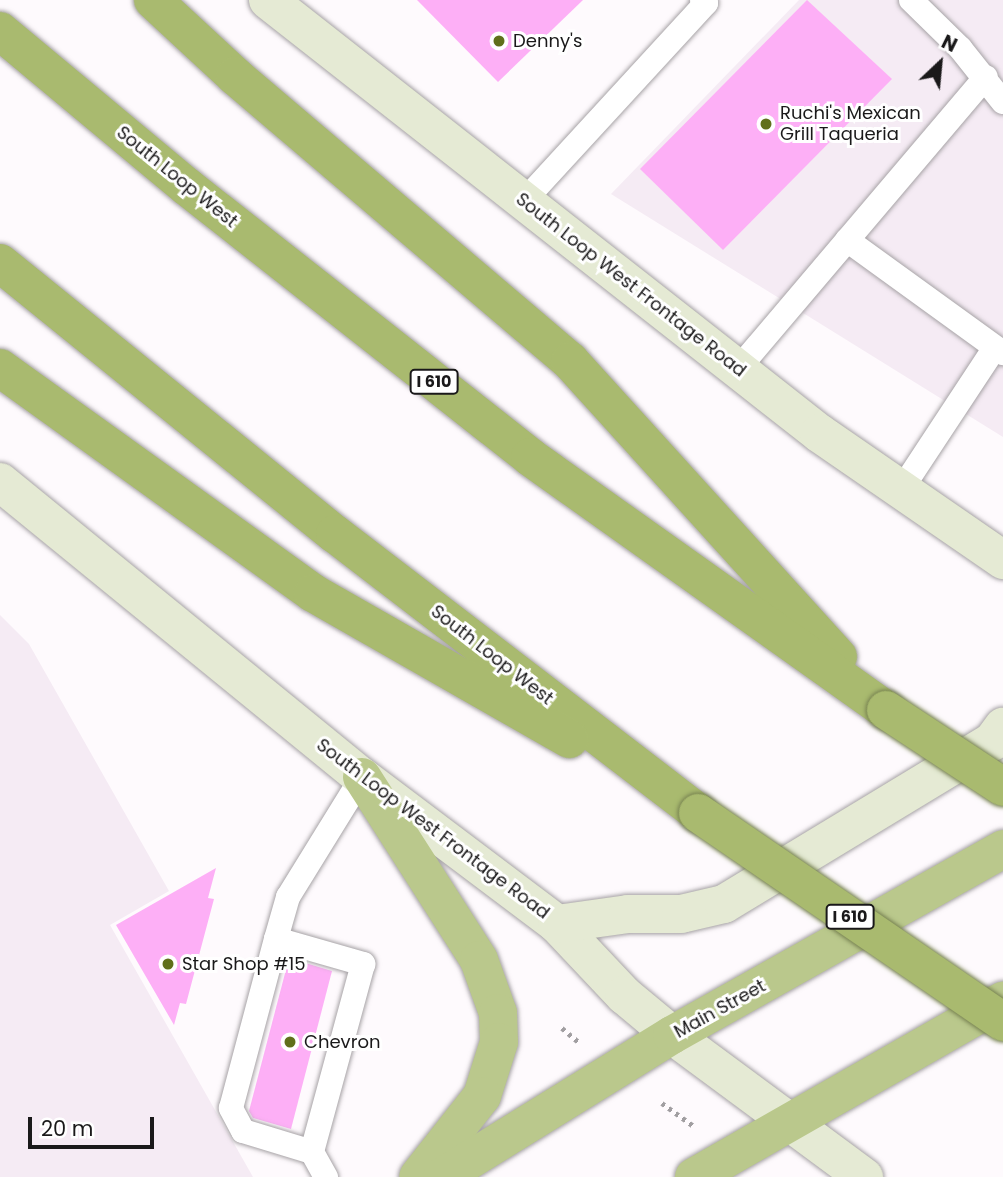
<!DOCTYPE html>
<style>
body{margin:0}
#map{position:relative;width:1003px;height:1177px;overflow:hidden;background:#fefafd;font-family:Poppins,sans-serif}
div>[style]{position:absolute}
[style*='--x']{left:calc(var(--x)*1px);top:calc(var(--y)*1px);width:calc(var(--w)*1px);rotate:calc(var(--a)*1deg)}
.built>*{inset:0;background:#f5ebf4}
.building>*{inset:0;background:#fdaff6}
.path>*{height:4.5px;margin-top:-2.25px;transform-origin:0;background:repeating-linear-gradient(90deg,#a19ea1 0 3.5px,transparent 0 8.5px)}
.roads{filter:drop-shadow(0 0 2px #a7a3a6) drop-shadow(0 0 2px #a7a3a6)}
.service>*{height:24px;margin:-12px;padding:0 12px;transform-origin:12px;border-radius:12px;background:#fff}
.secondary>*{height:38px;margin:-19px;padding:0 19px;transform-origin:19px;border-radius:19px;background:#e5ead4}
.trunk>*{height:38px;margin:-19px;padding:0 19px;transform-origin:19px;border-radius:19px;background:#bac88c}
.motorway>*{height:38px;margin:-19px;padding:0 19px;transform-origin:19px;border-radius:19px;background:#a9ba6f}
.bridges{filter:drop-shadow(0 0 2px #778251) drop-shadow(0 0 2px #778251)}
.motorway-bridge>*{height:38px;margin:-19px;padding:0 19px;transform-origin:19px;border-radius:19px;background:#a9ba6f}
.dots>*{width:19px;height:19px;translate:-50% -50%;box-sizing:border-box;border:4px solid #fff;border-radius:50%}
span{translate:-50% -50%;white-space:nowrap;text-align:center;line-height:1.15;-webkit-text-stroke:6px #fff;paint-order:stroke}
.shield-label span{padding:2px 5px;background:#fff;border:2px solid;border-radius:5px;-webkit-text-stroke-width:0}
.shield-label{font-size:16px;color:#1a191a;font-weight:700}
.poi-label{font-size:18px;color:#1a191a}
.left{translate:0 -50%;text-align:left}
.street-label{font-size:18px;color:#1a191a}
.north{position:absolute;left:905px;top:28px;width:70px;height:70px;-webkit-text-stroke:5px #fff;paint-order:stroke;rotate:26deg;font-size:19px;font-weight:700;line-height:28px;text-align:center;color:#1a191a}
.north::after{content:'';display:block;margin:auto;width:24px;height:32px;background:#1a191a;clip-path:polygon(50% 0,100% 100%,50% 72%,0 100%)}
.scale{position:absolute;left:28px;top:1117px;width:126px;height:32px;box-sizing:border-box;border:4px solid #1a191a;border-top:0;padding-left:9px;font-size:21px;line-height:24px;white-space:nowrap;color:#1a191a;-webkit-text-stroke:5px #fff;paint-order:stroke}
</style>
<div id="map">
<div class="built">
<div style="clip-path:polygon(799px 0,1003px 0,1003px 437px,611px 194px)"></div>
<div style="clip-path:polygon(0 615px,29px 644px,169px 891px,110px 925px,253px 1177px,0 1177px)"></div>
</div>
<div class="building">
<div style="clip-path:polygon(417px 0,583px 0,498px 82px)"></div>
<div style="clip-path:polygon(807px 0,892px 79px,723px 250px,640px 169px)"></div>
<div style="clip-path:polygon(216px 868px,208px 898px,214px 899px,186px 1004px,180px 1003px,174px 1025px,116px 925px)"></div>
<div style="clip-path:polygon(289px 958px,332px 971px,291px 1129px,253px 1118px,249px 1111px)"></div>
</div>
<div class="path">
<div style="--x:562;--y:1028;--w:23;--a:40"></div>
<div style="--x:662;--y:1103;--w:39;--a:36"></div>
</div>
<div class="roads">
<div class="service">
<div style="--x:911;--y:0;--w:69;--a:44.4"></div>
<div style="--x:960;--y:48;--w:69;--a:51.5"></div>
<div style="--x:524;--y:201;--w:269;--a:-47.4"></div>
<div style="--x:706;--y:3;--w:5;--a:-143"></div>
<div style="--x:847;--y:240;--w:193;--a:35.9"></div>
<div style="--x:738;--y:369;--w:383;--a:-49.7"></div>
<div style="--x:901;--y:490;--w:169;--a:-56.6"></div>
<div style="--x:276;--y:939;--w:91;--a:16"></div>
<div style="--x:363;--y:964;--w:195;--a:105.2"></div>
<div style="--x:312;--y:1152;--w:72;--a:-163.1"></div>
<div style="--x:243;--y:1131;--w:26;--a:-118"></div>
<div style="--x:231;--y:1108;--w:175;--a:-75.1"></div>
<div style="--x:276;--y:939;--w:44;--a:-74.1"></div>
<div style="--x:288;--y:897;--w:141;--a:-58.3"></div>
<div style="--x:312;--y:1152;--w:29;--a:61"></div>
</div>
<div class="secondary">
<div style="--x:268;--y:0;--w:701;--a:38.16"></div>
<div style="--x:819;--y:433;--w:224;--a:34.6"></div>
<div style="--x:0;--y:482;--w:467;--a:39.2"></div>
<div style="--x:362;--y:777;--w:244;--a:37"></div>
<div style="--x:557;--y:924;--w:98;--a:46.7"></div>
<div style="--x:624;--y:995;--w:62;--a:39.8"></div>
<div style="--x:672;--y:1035;--w:239;--a:36.5"></div>
<div style="--x:557;--y:924;--w:72;--a:-8"></div>
<div style="--x:628;--y:914;--w:53;--a:0"></div>
<div style="--x:681;--y:914;--w:44;--a:-13.1"></div>
<div style="--x:724;--y:904;--w:313;--a:-31.2"></div>
<div style="--x:992;--y:742;--w:19;--a:-54"></div>
</div>
<div class="trunk">
<div style="--x:362;--y:777;--w:217;--a:57.4"></div>
<div style="--x:479;--y:960;--w:56;--a:70.3"></div>
<div style="--x:498;--y:1013;--w:29;--a:88"></div>
<div style="--x:499;--y:1042;--w:57;--a:107.5"></div>
<div style="--x:482;--y:1096;--w:103;--a:128.3"></div>
<div style="--x:442;--y:1177;--w:270;--a:-31.7"></div>
<div style="--x:672;--y:1035;--w:380;--a:-29.3"></div>
<div style="--x:694;--y:1177;--w:356;--a:-29.7"></div>
</div>
<div class="motorway">
<div style="--x:153;--y:0;--w:112;--a:42.8"></div>
<div style="--x:235;--y:76;--w:440;--a:40.4"></div>
<div style="--x:570;--y:361;--w:399;--a:47.8"></div>
<div style="--x:0;--y:31;--w:242;--a:39.8"></div>
<div style="--x:186;--y:186;--w:438;--a:38.2"></div>
<div style="--x:530;--y:457;--w:437;--a:35.4"></div>
<div style="--x:0;--y:263;--w:431;--a:39"></div>
<div style="--x:335;--y:534;--w:458;--a:37.5"></div>
<div style="--x:0;--y:368;--w:385;--a:35.7"></div>
<div style="--x:313;--y:593;--w:295;--a:29.7"></div>
</div>
</div>
<div class="bridges">
<div class="motorway-bridge">
<div style="--x:886;--y:710;--w:140;--a:33.3"></div>
<div style="--x:698;--y:813;--w:370;--a:34.4"></div>
</div>
</div>
<div class="dots">
<div style="left:499px;top:41px;background:#606f1b"></div>
<div style="left:766px;top:124px;background:#606f1b"></div>
<div style="left:168px;top:964px;background:#606f1b"></div>
<div style="left:290px;top:1042px;background:#606f1b"></div>
</div>
<div class="shield-label">
<span style="left:434px;top:382px">I 610</span>
<span style="left:850px;top:917px">I 610</span>
</div>
<div class="poi-label">
<span class="left" style="left:513px;top:41px">Denny's</span>
<span class="left" style="left:780px;top:124px">Ruchi's Mexican<br>Grill Taqueria</span>
<span class="left" style="left:182px;top:964px">Star Shop #15</span>
<span class="left" style="left:304px;top:1042px">Chevron</span>
</div>
<div class="street-label">
<span style="left:177px;top:177px;rotate:39deg">South Loop West</span>
<span style="left:631px;top:285px;rotate:38deg">South Loop West Frontage Road</span>
<span style="left:492px;top:655px;rotate:38deg">South Loop West</span>
<span style="left:433px;top:829px;rotate:37deg">South Loop West Frontage Road</span>
<span style="left:720px;top:1009px;rotate:-29deg">Main Street</span>
</div>
<div class="north">N</div>
<div class="scale">20 m</div>
</div>
